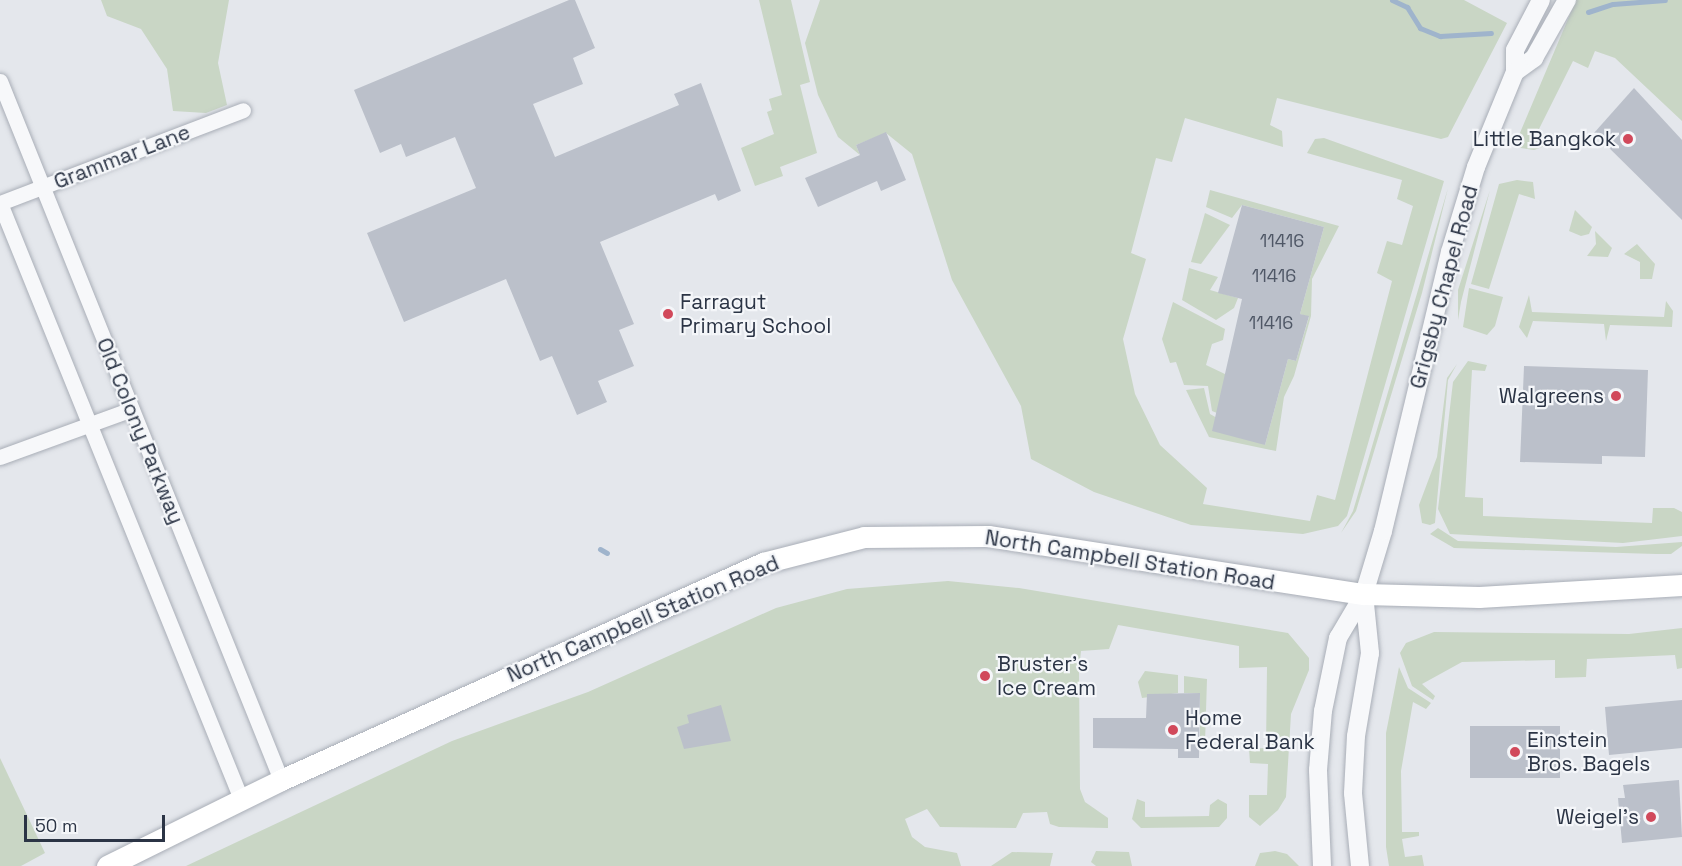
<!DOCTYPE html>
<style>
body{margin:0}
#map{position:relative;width:1682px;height:866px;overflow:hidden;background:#e4e7ec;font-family:"Space Grotesk",sans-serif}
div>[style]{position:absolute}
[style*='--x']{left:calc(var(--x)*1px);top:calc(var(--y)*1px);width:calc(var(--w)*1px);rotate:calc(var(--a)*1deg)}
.green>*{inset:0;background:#c9d6c5}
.stream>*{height:5px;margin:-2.5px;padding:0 2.5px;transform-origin:2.5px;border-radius:2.5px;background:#9fb4cc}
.building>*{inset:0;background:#bbc0ca}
.roads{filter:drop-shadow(0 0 2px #a9aeb7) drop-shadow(0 0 2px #a9aeb7)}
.minor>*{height:15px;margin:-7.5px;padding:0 7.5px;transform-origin:7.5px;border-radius:7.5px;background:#f7f8fa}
.tertiary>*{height:18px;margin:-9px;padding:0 9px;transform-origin:9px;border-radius:9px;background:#f7f8fa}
.secondary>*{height:21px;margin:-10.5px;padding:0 10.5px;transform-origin:10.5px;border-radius:10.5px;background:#fff}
.dots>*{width:16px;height:16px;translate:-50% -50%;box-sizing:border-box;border:3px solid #f4f6f9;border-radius:50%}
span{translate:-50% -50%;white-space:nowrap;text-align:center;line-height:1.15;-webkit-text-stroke:4.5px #f4f6f9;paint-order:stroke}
.number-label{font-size:18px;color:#4f5766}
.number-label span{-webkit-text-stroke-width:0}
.poi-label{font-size:21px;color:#2b3445}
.right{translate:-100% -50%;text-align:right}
.left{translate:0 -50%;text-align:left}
.street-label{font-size:21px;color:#2b3445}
.scale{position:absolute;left:24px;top:815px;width:141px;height:27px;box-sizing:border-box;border:3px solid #2b3445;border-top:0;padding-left:8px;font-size:18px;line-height:21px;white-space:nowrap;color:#2b3445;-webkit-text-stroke:4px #f4f6f9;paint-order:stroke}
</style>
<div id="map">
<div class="green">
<div style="clip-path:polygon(101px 0,229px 0,218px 63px,227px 105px,206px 113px,173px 111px,167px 69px,141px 29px,107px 16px)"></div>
<div style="clip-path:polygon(759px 0,791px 0,810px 82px,800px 85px,817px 153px,780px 167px,783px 176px,755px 186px,741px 148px,774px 134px,767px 112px,772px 110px,769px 99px,782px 95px)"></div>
<div style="clip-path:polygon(820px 0,1464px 0,1507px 23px,1448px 137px,1441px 139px,1277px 98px,1270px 125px,1282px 131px,1283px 147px,1185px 118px,1172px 162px,1156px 158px,1131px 253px,1146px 259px,1123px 339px,1135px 394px,1160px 445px,1207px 488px,1203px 504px,1310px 521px,1317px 495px,1335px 500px,1392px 281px,1377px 273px,1387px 241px,1402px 245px,1413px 206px,1397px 199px,1402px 180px,1307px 153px,1315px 139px,1324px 138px,1444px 181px,1347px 516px,1338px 526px,1303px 534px,1191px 525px,1094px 492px,1031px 459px,1021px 406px,952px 280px,912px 154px,886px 133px,856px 145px,860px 155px,838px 137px,818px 95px,805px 43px)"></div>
<div style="clip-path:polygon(1576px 0,1682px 0,1682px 121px,1615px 58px,1595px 51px,1588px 68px,1573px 61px,1538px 131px,1554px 139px,1550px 144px,1534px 150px,1514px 147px)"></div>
<div style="clip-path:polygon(1517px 180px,1533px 182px,1535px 199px,1519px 194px,1489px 289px,1471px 284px,1499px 184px)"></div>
<div style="clip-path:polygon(1448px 188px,1422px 293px,1356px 511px,1341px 533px,1353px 511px)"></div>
<div style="clip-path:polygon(1210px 190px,1339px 226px,1312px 279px,1311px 316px,1294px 376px,1284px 397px,1276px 451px,1209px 437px,1186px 390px,1204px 388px,1210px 414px,1265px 445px,1288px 359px,1296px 361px,1309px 317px,1300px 314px,1324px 227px,1242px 205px,1232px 218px,1206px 207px)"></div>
<div style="clip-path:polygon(1490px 190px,1461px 302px,1458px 320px,1458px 290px)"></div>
<div style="clip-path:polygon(1575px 210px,1592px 227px,1589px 234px,1581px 236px,1569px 231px)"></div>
<div style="clip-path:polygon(1205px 213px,1230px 225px,1201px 264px,1191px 262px)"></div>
<div style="clip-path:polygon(1595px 231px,1612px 248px,1608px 257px,1587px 256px,1596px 244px)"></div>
<div style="clip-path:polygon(1637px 244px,1655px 264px,1652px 279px,1640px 279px,1640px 262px,1624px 254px)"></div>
<div style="clip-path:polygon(1189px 268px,1218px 277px,1210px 290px,1238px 298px,1234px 308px,1216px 320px,1182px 300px)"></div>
<div style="clip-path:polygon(1469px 288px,1503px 297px,1495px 326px,1487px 335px,1463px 327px)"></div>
<div style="clip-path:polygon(1529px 295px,1532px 312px,1664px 317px,1666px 301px,1673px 311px,1672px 327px,1610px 325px,1606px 341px,1604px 324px,1533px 321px,1527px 338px,1519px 327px)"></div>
<div style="clip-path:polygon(1173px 302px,1225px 329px,1223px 340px,1212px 344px,1206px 365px,1227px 375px,1217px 413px,1212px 411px,1208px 386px,1184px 385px,1176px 362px,1170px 363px,1162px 339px)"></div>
<div style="clip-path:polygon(1468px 361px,1487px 365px,1485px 371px,1472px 370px,1465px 497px,1483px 498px,1483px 516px,1652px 523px,1653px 508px,1674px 508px,1682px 512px,1682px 536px,1623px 543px,1450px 534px,1438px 509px,1453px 382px)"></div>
<div style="clip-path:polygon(1457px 364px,1448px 380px,1435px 523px,1430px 525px,1422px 523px,1419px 505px,1437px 457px,1447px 378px)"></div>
<div style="clip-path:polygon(1438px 528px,1458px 541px,1616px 547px,1682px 542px,1682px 546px,1671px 554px,1656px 554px,1454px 548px,1430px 534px)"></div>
<div style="clip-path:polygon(948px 581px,1019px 588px,1288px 633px,1309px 658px,1309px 670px,1291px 714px,1286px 797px,1278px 810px,1260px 826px,1249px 817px,1249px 795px,1267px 795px,1268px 764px,1250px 763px,1249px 749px,1266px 748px,1267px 667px,1239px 668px,1239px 646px,1118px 625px,1109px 649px,1081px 651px,1079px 670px,1080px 789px,1085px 802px,1108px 818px,1108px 828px,1059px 827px,1050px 824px,1047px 812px,1023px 813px,1016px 828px,940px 827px,927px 809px,905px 819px,912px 837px,925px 847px,957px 853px,961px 866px,186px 866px,452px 741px,588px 692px,776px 608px,847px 589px)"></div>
<div style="clip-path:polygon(1682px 628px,1682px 668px,1677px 669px,1675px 655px,1587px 659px,1586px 677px,1555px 678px,1555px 660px,1462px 662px,1422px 684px,1435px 696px,1433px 700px,1412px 686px,1400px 653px,1406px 643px,1434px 632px,1629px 634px)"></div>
<div style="clip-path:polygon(1399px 667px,1408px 688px,1431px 703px,1426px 709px,1413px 702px,1401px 771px,1402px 832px,1419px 832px,1419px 836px,1402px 839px,1405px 857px,1422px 855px,1424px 866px,1389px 866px,1386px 847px,1386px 733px)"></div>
<div style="clip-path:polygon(1145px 671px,1178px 675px,1178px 693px,1142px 698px,1138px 682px)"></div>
<div style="clip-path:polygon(1184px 676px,1207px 679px,1205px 743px,1200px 743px,1200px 693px,1184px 693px)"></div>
<div style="clip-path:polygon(0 758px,45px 853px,21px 866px,0 866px)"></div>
<div style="clip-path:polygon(1137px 799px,1145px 802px,1145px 817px,1209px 816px,1210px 805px,1218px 799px,1227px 804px,1227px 818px,1219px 827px,1141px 828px,1132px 819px)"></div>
<div style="clip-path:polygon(1096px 851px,1129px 852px,1132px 866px,1096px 866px,1091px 862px)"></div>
<div style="clip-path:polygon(1275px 851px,1287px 854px,1299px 866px,1255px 866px,1260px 853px)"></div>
<div style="clip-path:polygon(1012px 852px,1053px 853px,1050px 866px,991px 866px)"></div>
</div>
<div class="stream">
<div style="--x:1392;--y:0;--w:17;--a:25"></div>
<div style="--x:1407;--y:7;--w:25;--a:58"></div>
<div style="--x:1420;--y:28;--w:22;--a:22"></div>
<div style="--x:1440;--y:36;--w:51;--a:-3.4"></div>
<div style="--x:1588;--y:12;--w:26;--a:-18"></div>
<div style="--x:1613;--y:4;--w:52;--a:-4.4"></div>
<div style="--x:600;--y:549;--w:8;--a:30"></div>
</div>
<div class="building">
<div style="clip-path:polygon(569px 0,575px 0,595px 48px,573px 58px,583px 84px,533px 104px,555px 157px,679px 105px,674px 94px,701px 83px,741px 191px,718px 201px,715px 194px,600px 242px,634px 324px,619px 330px,634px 366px,598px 381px,607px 402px,577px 415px,552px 356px,540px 361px,506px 279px,404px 322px,367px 233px,476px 188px,455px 137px,406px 157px,401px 144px,380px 153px,354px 90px)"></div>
<div style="clip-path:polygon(1634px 88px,1682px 140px,1682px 220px,1594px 133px)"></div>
<div style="clip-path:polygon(886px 132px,906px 180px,881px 191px,877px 181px,818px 207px,805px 178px,860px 155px,856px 145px)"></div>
<div style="clip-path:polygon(1242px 205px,1324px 227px,1300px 314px,1309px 316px,1296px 361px,1288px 359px,1265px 445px,1212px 431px,1242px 299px,1218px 293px)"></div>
<div style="clip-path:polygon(1524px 366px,1648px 370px,1645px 457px,1602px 456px,1602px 464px,1520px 462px)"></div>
<div style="clip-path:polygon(1200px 693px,1199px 758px,1178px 758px,1178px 749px,1093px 748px,1093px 718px,1146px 718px,1147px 694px)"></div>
<div style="clip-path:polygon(1682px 700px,1682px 748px,1609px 755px,1605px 707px)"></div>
<div style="clip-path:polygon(721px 705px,731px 741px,684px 749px,677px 727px,689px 723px,687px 715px)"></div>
<div style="clip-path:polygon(1470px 726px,1560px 726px,1560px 778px,1470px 778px)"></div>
<div style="clip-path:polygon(1679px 780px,1682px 837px,1622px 843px,1618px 798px,1625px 798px,1623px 785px)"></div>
</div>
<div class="roads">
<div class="minor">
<div style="--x:0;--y:81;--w:753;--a:68.1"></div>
<div style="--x:0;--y:457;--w:140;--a:-20"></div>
<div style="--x:241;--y:799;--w:643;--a:-112.02"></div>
<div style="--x:0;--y:203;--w:260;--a:-20.9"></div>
</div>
<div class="tertiary">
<div style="--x:1515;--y:72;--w:22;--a:-90"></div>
<div style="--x:1515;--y:50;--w:56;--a:-62.5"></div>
<div style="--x:1322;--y:866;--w:96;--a:-92.4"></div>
<div style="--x:1318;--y:770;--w:59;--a:-85.2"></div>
<div style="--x:1323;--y:711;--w:75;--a:-78.4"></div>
<div style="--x:1338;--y:638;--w:51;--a:-59.4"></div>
<div style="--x:1364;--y:594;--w:66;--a:-73.2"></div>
<div style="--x:1383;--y:531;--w:287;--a:-76.5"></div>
<div style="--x:1450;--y:252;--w:89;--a:-73"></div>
<div style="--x:1476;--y:167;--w:103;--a:-67.7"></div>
<div style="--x:1515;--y:72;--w:24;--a:-36"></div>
<div style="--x:1534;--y:58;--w:67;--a:-60.4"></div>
<div style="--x:1360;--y:866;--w:73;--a:-95.5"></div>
<div style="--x:1353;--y:793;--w:57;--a:-87"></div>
<div style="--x:1356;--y:736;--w:84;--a:-80.4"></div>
<div style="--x:1370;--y:653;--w:59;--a:-95.8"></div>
</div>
<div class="secondary">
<div style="--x:107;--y:866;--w:194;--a:-26.3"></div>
<div style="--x:281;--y:780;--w:529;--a:-24.24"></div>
<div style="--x:763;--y:563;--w:104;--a:-14.4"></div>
<div style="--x:864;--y:537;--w:124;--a:-0.5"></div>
<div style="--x:988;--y:536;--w:380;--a:8.8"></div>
<div style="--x:1364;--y:594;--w:115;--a:1.5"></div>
<div style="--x:1479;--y:597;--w:203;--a:-3.4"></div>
</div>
</div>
<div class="dots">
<div style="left:1628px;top:139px;background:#d1495b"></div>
<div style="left:668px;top:314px;background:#d1495b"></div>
<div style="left:1616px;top:396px;background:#d1495b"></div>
<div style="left:985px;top:676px;background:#d1495b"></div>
<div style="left:1173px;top:730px;background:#d1495b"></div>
<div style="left:1515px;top:752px;background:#d1495b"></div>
<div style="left:1651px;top:817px;background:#d1495b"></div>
</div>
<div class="number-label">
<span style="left:1282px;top:241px">11416</span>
<span style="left:1274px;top:276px">11416</span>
<span style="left:1271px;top:323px">11416</span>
</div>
<div class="poi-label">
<span class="right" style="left:1616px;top:139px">Little Bangkok</span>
<span class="left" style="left:680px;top:314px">Farragut<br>Primary School</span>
<span class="right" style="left:1604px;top:396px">Walgreens</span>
<span class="left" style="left:997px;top:676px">Bruster's<br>Ice Cream</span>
<span class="left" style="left:1185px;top:730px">Home<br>Federal Bank</span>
<span class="left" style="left:1527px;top:752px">Einstein<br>Bros. Bagels</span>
<span class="right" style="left:1639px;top:817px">Weigel's</span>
</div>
<div class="street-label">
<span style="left:122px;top:157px;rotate:-21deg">Grammar Lane</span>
<span style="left:1444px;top:287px;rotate:-75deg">Grigsby Chapel Road</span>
<span style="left:140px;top:431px;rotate:68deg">Old Colony Parkway</span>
<span style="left:1130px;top:560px;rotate:9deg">North Campbell Station Road</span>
<span style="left:643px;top:619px;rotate:-23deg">North Campbell Station Road</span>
</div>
<div class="scale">50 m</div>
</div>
